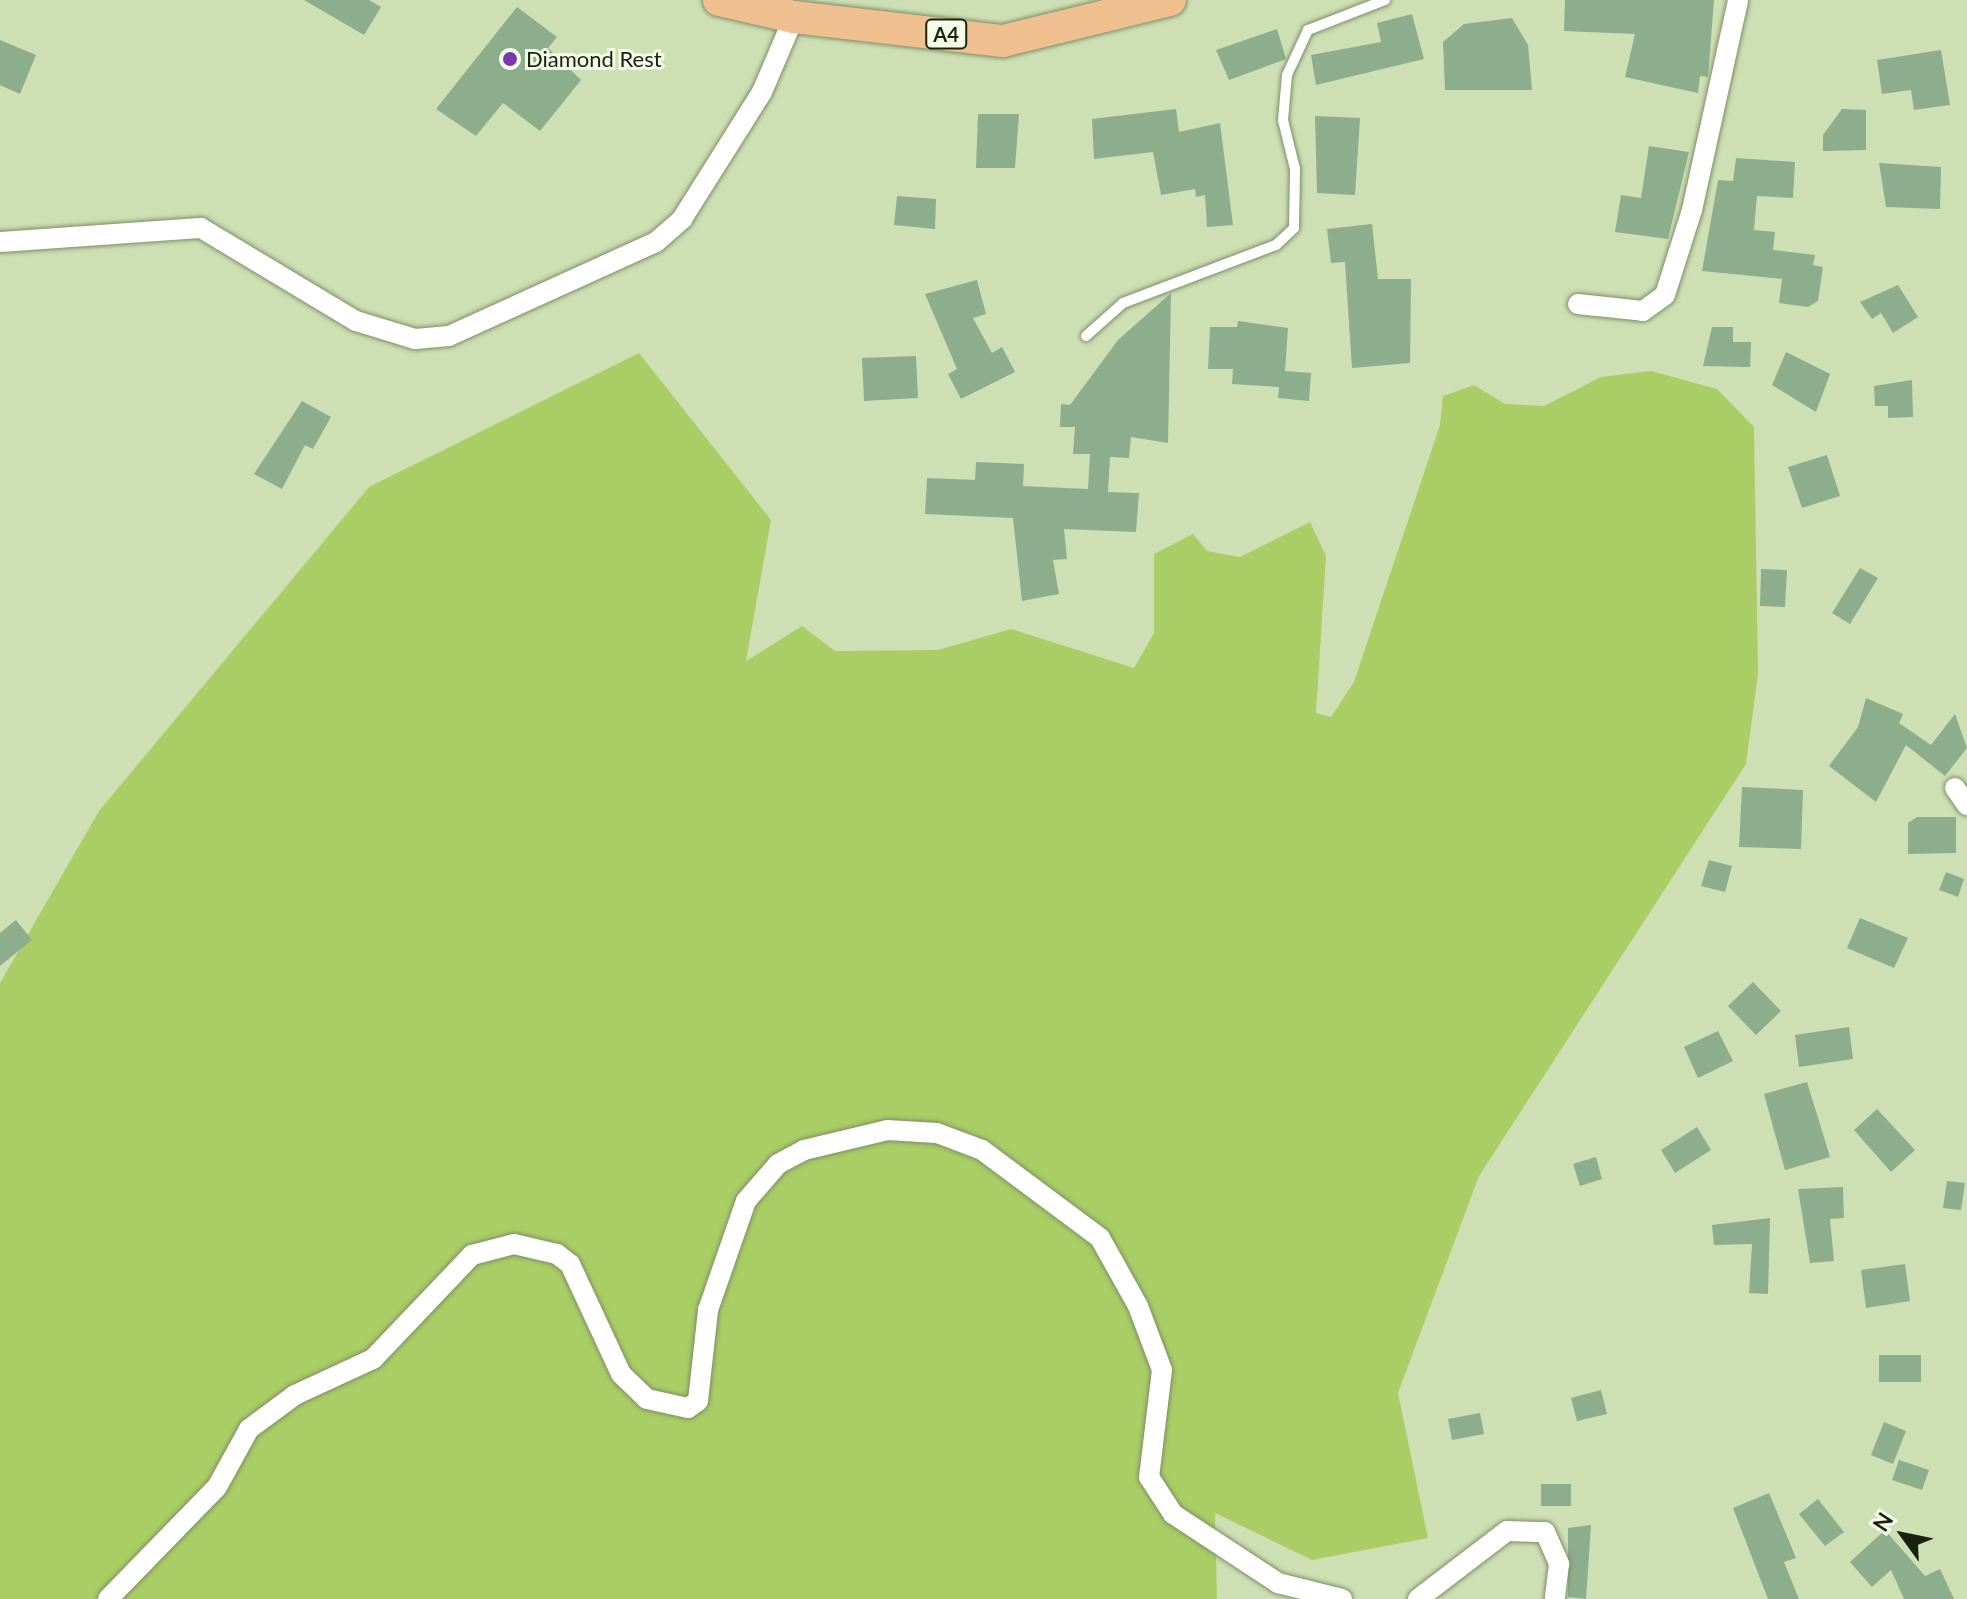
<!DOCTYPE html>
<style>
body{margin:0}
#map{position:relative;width:1967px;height:1599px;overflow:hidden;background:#cedfb4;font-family:Lato,sans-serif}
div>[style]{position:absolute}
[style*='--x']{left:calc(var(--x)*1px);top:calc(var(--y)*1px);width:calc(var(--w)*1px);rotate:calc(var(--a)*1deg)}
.green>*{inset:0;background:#aace65}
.building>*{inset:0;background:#8cae8c}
.roads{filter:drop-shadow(0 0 2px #7f8e66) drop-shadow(0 0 2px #7f8e66)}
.service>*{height:10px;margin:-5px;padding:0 5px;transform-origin:5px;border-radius:5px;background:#fff}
.minor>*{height:20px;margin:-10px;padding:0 10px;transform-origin:10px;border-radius:10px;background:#fff}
.trunk>*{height:32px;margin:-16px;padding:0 16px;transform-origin:16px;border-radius:16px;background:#efbf90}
.dots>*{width:22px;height:22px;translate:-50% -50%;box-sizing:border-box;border:4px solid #f4fde7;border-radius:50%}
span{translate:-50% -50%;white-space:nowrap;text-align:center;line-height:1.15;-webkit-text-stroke:6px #f4fde7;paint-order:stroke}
.shield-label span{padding:2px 6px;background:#f4fde7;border:2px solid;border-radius:6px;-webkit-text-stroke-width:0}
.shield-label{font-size:20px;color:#1b2111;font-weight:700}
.poi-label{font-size:22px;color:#1b2111}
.left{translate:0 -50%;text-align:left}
.north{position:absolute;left:1863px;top:1495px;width:80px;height:80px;-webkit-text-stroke:6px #f4fde7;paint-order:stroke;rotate:303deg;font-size:22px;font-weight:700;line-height:32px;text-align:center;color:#1b2111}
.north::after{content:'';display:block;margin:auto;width:28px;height:36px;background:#1b2111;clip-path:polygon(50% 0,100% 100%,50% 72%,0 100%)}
</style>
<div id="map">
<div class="green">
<div style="clip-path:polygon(639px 353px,771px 520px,746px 661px,802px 626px,835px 651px,938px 650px,1011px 629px,1134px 668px,1154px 633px,1154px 554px,1193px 534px,1207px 551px,1240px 557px,1310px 522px,1326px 556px,1316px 713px,1331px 717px,1354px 682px,1440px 425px,1443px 396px,1474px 385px,1505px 404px,1544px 406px,1601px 377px,1651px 371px,1717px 389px,1754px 427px,1758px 674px,1746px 764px,1479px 1176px,1398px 1393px,1428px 1538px,1312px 1560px,1215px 1513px,1217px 1599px,0 1599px,0 983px,99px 811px,369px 487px)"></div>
</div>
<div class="building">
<div style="clip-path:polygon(304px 0,369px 0,381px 7px,364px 35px)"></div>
<div style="clip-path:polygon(1565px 0,1714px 0,1708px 77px,1700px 76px,1698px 93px,1625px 77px,1635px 34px,1564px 31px)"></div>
<div style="clip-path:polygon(517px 7px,557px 37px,548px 48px,581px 80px,540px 131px,503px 103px,476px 136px,436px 109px)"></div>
<div style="clip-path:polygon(1412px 14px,1424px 59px,1316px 85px,1311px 55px,1381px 42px,1377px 23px)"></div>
<div style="clip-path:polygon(1512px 18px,1528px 45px,1532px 90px,1445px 90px,1443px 42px,1464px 24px)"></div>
<div style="clip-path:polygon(1277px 29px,1286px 59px,1229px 80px,1216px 50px)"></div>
<div style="clip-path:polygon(0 40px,36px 55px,20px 94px,0 85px)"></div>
<div style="clip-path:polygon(1941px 50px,1950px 105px,1914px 110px,1911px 90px,1882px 94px,1877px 60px)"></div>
<div style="clip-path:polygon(1176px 109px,1179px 132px,1220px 123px,1233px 225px,1207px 227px,1205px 195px,1196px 197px,1195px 189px,1161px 195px,1153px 152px,1094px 159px,1092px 119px)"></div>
<div style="clip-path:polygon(1842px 109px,1866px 110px,1866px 150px,1823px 151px,1823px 135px)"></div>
<div style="clip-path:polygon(978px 114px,1019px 114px,1015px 168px,976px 168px)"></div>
<div style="clip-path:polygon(1315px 116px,1360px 118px,1355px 195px,1317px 193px)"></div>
<div style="clip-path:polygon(1649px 146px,1689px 152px,1668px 239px,1615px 232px,1621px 195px,1641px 198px)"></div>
<div style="clip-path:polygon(1736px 158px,1795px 162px,1793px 198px,1757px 196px,1754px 230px,1775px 232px,1773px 250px,1815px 255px,1813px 265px,1823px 267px,1818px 301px,1808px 307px,1779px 303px,1782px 279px,1702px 271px,1718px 180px,1733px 181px)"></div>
<div style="clip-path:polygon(1879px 163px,1941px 167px,1940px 209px,1886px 207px)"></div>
<div style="clip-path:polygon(897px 196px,936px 199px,935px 229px,894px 225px)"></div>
<div style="clip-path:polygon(1372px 224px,1378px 279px,1411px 279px,1410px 363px,1352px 368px,1345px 262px,1331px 263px,1327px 229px)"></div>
<div style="clip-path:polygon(977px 280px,986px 314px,973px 318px,992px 353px,1002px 347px,1015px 372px,961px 399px,948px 374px,957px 369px,925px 294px)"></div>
<div style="clip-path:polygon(1898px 285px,1918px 317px,1893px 333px,1881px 313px,1872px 319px,1860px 302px)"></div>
<div style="clip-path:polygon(1171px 293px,1168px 443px,1131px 437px,1129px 458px,1110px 457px,1108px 492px,1139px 493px,1136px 532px,1064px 529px,1067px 559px,1053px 560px,1059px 594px,1022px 601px,1013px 518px,925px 514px,927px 478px,975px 480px,976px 462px,1024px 464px,1023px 486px,1088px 489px,1090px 454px,1073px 454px,1075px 427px,1060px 427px,1061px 404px,1070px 405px,1118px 340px)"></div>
<div style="clip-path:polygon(1238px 321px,1288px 328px,1285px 371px,1311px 373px,1309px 401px,1278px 398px,1279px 387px,1232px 384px,1233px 369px,1208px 369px,1210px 327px,1237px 327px)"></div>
<div style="clip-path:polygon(1712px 327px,1733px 327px,1733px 342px,1751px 342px,1750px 367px,1703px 366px)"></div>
<div style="clip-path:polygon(1786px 352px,1830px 374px,1816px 412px,1772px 385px)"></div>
<div style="clip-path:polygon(916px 356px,918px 398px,864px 401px,862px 358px)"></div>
<div style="clip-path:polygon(1912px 380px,1913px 417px,1888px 418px,1888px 406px,1875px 406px,1874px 386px)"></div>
<div style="clip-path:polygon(302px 401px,331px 417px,313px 449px,305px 445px,282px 489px,254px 474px)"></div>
<div style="clip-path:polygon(1827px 455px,1840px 496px,1802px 508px,1788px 467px)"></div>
<div style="clip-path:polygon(1860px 568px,1878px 578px,1850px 624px,1832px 613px)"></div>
<div style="clip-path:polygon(1761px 569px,1787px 570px,1785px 607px,1760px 606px)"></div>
<div style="clip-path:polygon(1866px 698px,1903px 714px,1899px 723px,1931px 745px,1955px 714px,1967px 748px,1945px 776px,1906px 745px,1876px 802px,1829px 766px,1858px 727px)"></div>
<div style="clip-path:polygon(1742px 787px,1803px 790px,1801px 849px,1739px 847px)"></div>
<div style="clip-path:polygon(1917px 817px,1956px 817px,1956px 853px,1908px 854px,1908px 823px)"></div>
<div style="clip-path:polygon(1709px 860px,1732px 866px,1725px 892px,1701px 886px)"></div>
<div style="clip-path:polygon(1946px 872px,1964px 879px,1958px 897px,1939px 890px)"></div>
<div style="clip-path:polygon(1860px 918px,1908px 938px,1894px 968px,1847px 948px)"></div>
<div style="clip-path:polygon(16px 920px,32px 940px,0 966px,0 933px)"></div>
<div style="clip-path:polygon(1753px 982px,1781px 1011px,1756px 1035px,1728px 1006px)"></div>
<div style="clip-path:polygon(1849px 1027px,1853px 1059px,1799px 1067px,1795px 1035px)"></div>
<div style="clip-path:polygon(1718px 1031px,1733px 1061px,1698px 1078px,1684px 1047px)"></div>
<div style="clip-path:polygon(1807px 1082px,1830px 1157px,1785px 1170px,1764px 1094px)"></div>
<div style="clip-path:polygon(1877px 1109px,1915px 1150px,1891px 1172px,1854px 1130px)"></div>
<div style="clip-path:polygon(1697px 1127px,1711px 1150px,1675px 1173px,1661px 1150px)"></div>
<div style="clip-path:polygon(1596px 1157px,1602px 1179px,1580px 1186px,1573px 1164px)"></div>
<div style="clip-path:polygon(1947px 1181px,1965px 1183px,1961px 1210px,1943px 1208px)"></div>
<div style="clip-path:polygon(1843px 1187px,1844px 1218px,1830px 1219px,1834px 1261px,1810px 1263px,1798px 1189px)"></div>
<div style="clip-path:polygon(1770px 1218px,1768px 1294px,1749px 1293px,1752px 1244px,1714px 1245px,1712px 1225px)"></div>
<div style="clip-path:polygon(1905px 1264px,1910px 1301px,1866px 1308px,1861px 1270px)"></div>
<div style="clip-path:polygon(1879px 1355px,1921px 1355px,1921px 1382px,1879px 1382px)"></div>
<div style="clip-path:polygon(1601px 1390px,1607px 1414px,1577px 1421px,1571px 1398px)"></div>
<div style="clip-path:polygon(1480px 1413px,1484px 1434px,1452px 1440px,1448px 1419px)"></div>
<div style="clip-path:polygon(1884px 1422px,1906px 1431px,1893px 1464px,1871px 1455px)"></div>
<div style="clip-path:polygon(1899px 1460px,1929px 1470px,1922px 1490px,1892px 1480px)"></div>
<div style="clip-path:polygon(1541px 1484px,1571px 1484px,1571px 1506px,1541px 1506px)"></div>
<div style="clip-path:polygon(1769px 1493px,1796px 1558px,1784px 1562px,1799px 1599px,1768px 1599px,1733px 1508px)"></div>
<div style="clip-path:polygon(1818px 1499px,1844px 1532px,1825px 1546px,1799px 1514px)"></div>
<div style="clip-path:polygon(1591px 1525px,1586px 1599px,1568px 1597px,1568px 1528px)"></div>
<div style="clip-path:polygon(1885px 1530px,1925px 1576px,1940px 1569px,1954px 1599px,1904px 1599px,1891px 1570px,1872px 1587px,1850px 1562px)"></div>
</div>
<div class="roads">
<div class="service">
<div style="--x:1086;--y:336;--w:50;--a:-41.7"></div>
<div style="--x:1123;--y:303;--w:164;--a:-20.8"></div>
<div style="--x:1276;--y:245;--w:25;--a:-43"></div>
<div style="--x:1294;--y:228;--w:59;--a:-89"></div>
<div style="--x:1295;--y:169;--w:50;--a:-103.8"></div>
<div style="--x:1283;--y:120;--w:45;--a:-84.9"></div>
<div style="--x:1287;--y:75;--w:50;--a:-65"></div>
<div style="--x:1308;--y:30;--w:83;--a:-21.3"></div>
</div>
<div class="minor">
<div style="--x:0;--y:242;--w:201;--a:-4"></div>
<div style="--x:201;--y:228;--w:181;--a:31"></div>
<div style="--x:356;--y:321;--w:62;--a:17"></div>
<div style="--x:415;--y:339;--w:34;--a:-5"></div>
<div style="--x:449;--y:336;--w:227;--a:-24.4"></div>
<div style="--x:656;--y:242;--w:35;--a:-41"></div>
<div style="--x:682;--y:219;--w:150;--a:-57.8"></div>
<div style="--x:762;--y:92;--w:82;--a:-66.9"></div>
<div style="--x:1578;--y:304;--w:65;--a:6.1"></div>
<div style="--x:1643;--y:311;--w:27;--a:-36"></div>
<div style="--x:1665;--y:295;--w:89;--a:-72.4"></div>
<div style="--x:1692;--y:210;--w:215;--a:-77.6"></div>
<div style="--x:1955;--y:788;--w:21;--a:55"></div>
<div style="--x:108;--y:1599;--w:156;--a:-45.8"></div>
<div style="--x:217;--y:1487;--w:66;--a:-61.1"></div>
<div style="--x:249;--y:1429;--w:57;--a:-36.5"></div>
<div style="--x:295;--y:1395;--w:86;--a:-24.8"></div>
<div style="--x:373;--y:1359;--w:144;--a:-46.4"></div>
<div style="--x:472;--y:1255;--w:43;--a:-14.7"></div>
<div style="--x:514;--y:1244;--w:44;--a:13.1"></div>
<div style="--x:557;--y:1254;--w:16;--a:38"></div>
<div style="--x:570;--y:1264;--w:121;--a:65.1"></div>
<div style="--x:621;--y:1374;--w:36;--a:44"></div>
<div style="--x:647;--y:1399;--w:42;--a:12.4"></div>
<div style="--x:688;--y:1408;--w:12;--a:-35"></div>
<div style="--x:698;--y:1401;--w:92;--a:-83.7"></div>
<div style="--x:708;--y:1310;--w:115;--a:-70.8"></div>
<div style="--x:746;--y:1201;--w:49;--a:-49.1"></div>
<div style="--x:778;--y:1164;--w:30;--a:-28"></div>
<div style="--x:804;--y:1150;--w:85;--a:-13.5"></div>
<div style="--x:887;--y:1130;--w:50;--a:3.4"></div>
<div style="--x:937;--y:1133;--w:48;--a:20.7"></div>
<div style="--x:982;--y:1150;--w:147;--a:36.7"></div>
<div style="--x:1100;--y:1238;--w:78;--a:60.8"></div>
<div style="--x:1138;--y:1306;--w:68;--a:69.4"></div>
<div style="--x:1162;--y:1370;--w:108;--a:96.9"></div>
<div style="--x:1149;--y:1477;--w:44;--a:57"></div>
<div style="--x:1173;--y:1514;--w:126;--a:33.3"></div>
<div style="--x:1278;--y:1583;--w:66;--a:14"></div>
<div style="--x:1418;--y:1599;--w:112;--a:-37.4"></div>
<div style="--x:1507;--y:1531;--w:38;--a:2"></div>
<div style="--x:1545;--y:1532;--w:35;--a:66"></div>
<div style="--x:1559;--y:1564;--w:35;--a:97"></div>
</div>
<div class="trunk">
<div style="--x:719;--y:0;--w:77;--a:12.8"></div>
<div style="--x:794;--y:17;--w:210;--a:6.6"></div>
<div style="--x:1003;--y:41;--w:172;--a:-13.8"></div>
</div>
</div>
<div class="dots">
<div style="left:510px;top:59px;background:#7839ae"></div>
</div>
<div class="shield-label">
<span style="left:946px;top:34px">A4</span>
</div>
<div class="poi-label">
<span class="left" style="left:526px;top:59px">Diamond Rest</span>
</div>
<div class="north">N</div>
</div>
